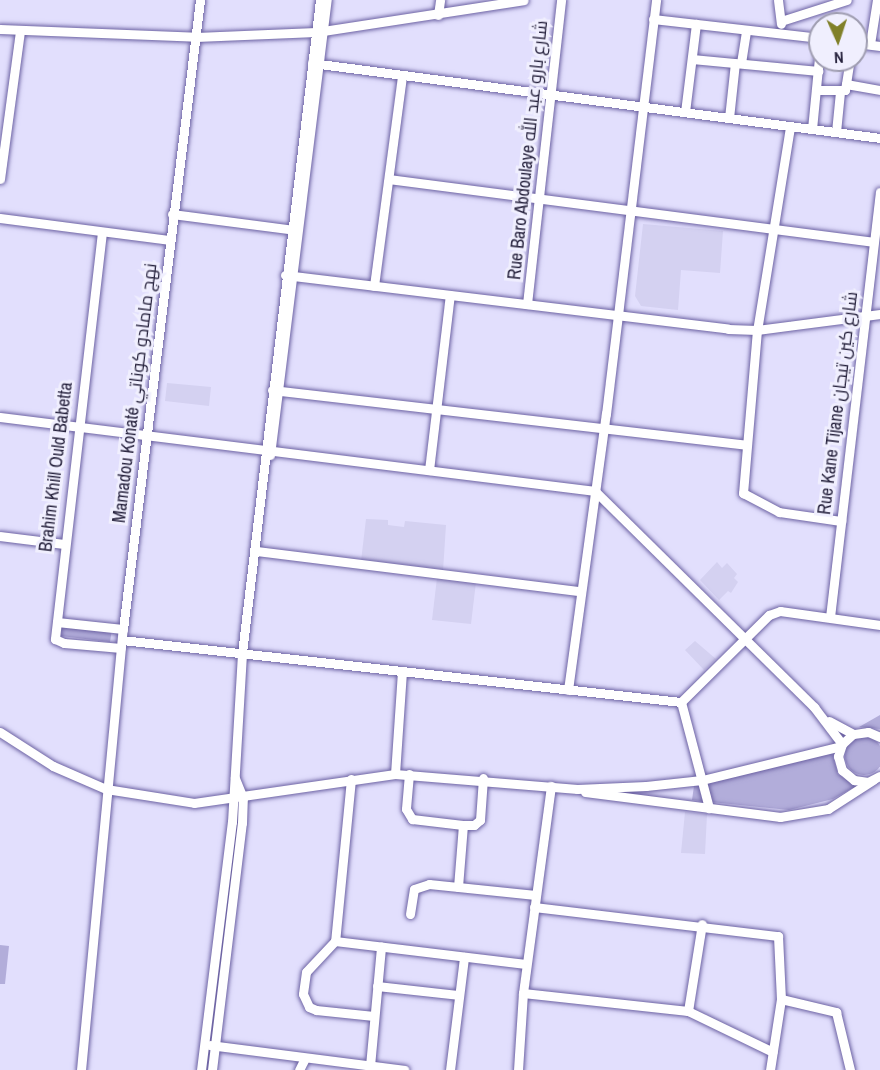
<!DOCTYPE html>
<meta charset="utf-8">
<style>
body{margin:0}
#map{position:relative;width:880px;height:1070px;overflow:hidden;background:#e2dffd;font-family:"Archivo Narrow",Cairo,sans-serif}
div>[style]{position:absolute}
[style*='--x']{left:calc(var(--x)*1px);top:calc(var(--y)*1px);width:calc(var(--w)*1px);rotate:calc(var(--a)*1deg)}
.built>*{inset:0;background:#d4d1f1}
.green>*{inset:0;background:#b2adda}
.round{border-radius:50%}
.roads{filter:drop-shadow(0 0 2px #6c62a3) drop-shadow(0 0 2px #6c62a3)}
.minor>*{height:9px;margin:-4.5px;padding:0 4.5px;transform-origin:4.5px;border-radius:4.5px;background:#fff}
span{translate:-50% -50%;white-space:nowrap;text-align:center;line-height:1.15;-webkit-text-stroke:6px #f0effe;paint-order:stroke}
.street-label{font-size:18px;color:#26223d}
.north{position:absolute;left:808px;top:12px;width:60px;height:60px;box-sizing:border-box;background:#f0effe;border:2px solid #9f9db1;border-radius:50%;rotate:177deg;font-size:16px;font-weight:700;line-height:24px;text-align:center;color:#26223d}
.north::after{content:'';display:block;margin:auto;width:21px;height:27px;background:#808029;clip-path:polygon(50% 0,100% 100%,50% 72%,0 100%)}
</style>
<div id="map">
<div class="built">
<div style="clip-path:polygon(643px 224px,723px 231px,720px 273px,681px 270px,678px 310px,641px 306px,635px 296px)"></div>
<div style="clip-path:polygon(167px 383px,211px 387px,209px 406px,165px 401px)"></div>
<div style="clip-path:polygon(366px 519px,388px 520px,388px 525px,404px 527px,405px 521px,446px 525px,443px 571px,361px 561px)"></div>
<div style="clip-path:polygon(717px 562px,722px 568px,727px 563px,737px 574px,734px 578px,738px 582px,731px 593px,728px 591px,719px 600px,700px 580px)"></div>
<div style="clip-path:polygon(437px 578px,476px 582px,471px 624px,432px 620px)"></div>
<div style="clip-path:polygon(695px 641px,716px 659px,704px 670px,685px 650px)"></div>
<div style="clip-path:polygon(685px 812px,707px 814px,705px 854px,681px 853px)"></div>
</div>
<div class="green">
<div style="clip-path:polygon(62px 624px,112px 629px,110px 642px,61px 636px)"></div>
<div style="clip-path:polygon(880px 715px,880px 729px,859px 727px)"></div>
<div class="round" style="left:845px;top:737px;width:38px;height:38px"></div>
<div style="clip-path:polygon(831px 749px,838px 774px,856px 786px,833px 799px,789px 810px,692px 800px,694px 786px)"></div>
<div style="clip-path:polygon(0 945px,9px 946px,5px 984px,0 984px)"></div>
</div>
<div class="roads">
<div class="minor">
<div style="--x:778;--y:0;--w:24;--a:83"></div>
<div style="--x:438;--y:15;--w:15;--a:-82"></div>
<div style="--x:653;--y:19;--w:168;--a:6.5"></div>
<div style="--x:781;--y:21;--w:69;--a:-17.7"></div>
<div style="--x:0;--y:29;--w:196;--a:2.3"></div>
<div style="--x:196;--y:37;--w:120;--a:-2.4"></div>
<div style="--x:316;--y:32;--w:210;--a:-8.7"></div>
<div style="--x:856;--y:43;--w:24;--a:7"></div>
<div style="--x:870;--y:44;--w:45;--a:-81"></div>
<div style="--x:692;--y:59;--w:127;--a:5.4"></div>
<div style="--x:312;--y:63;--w:573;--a:7.52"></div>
<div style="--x:741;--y:63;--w:33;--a:-81"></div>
<div style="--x:846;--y:84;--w:35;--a:10"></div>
<div style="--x:816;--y:90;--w:29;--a:0"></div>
<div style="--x:845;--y:90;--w:30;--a:-81"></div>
<div style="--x:685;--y:112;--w:89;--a:-82.9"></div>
<div style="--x:729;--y:118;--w:55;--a:-83.8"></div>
<div style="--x:790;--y:127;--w:206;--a:99.2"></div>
<div style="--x:757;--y:330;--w:164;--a:94.9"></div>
<div style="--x:743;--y:493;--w:41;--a:27.8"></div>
<div style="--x:779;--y:512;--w:63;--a:8.3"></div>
<div style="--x:812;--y:129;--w:81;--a:-84.4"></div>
<div style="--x:836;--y:132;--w:40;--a:-84.3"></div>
<div style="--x:0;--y:179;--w:149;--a:-82.3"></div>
<div style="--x:389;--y:179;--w:487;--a:7.4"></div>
<div style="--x:172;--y:214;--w:125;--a:7.4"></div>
<div style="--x:0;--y:218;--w:170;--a:7.4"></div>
<div style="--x:102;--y:232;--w:410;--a:96.6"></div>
<div style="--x:55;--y:639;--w:10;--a:24"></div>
<div style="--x:64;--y:643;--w:57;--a:5"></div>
<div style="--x:285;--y:275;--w:446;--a:6.9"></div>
<div style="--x:728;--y:329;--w:29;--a:2"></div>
<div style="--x:757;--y:330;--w:124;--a:-7.4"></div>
<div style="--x:374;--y:286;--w:212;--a:-82.4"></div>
<div style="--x:527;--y:304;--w:306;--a:-83.6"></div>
<div style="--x:272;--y:390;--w:475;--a:6.6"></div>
<div style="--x:0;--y:417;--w:600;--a:7.09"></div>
<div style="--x:595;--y:491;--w:308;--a:44.6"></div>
<div style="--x:814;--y:707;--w:46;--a:52.9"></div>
<div style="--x:270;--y:455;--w:459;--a:-82.9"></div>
<div style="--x:429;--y:470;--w:176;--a:-83.2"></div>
<div style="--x:0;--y:536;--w:64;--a:7.1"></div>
<div style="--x:257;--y:551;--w:325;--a:7.1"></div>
<div style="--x:830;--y:617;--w:428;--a:-83.3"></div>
<div style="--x:57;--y:622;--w:66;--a:6.1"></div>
<div style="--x:122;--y:640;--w:562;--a:6.33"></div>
<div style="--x:681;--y:702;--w:124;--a:-44.7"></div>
<div style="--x:769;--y:615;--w:12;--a:-20"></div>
<div style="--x:780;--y:611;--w:101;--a:8"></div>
<div style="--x:568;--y:690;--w:279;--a:-82.2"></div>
<div style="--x:606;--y:414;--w:417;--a:-83.1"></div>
<div style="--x:681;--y:702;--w:110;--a:75.2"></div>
<div style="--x:829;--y:721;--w:27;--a:28"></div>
<div style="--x:0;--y:732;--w:63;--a:32.7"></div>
<div style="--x:53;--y:766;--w:58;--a:23.5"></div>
<div style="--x:106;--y:789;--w:89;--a:9"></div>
<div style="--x:194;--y:803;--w:203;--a:-8.2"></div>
<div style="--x:395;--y:774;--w:183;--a:4.7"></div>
<div style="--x:577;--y:789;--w:69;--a:-2.5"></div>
<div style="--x:646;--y:786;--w:56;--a:-6.1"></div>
<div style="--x:702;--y:780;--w:143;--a:-13.7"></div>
<div style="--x:880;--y:737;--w:13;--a:-157"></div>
<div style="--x:868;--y:732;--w:15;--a:172"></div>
<div style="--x:853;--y:734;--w:15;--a:138"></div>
<div style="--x:842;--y:744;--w:13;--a:108"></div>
<div style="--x:838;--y:756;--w:15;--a:74"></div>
<div style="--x:842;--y:770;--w:16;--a:40"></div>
<div style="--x:854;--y:780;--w:14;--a:8"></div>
<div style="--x:868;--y:782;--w:13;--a:-27"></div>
<div style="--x:395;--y:774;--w:103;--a:-86.1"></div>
<div style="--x:409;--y:774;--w:35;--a:95"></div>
<div style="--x:406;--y:809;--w:12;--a:59"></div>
<div style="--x:412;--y:819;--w:51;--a:6.7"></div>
<div style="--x:463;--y:825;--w:11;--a:0"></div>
<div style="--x:474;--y:825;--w:8;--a:-40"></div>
<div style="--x:480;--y:820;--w:42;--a:-85.9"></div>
<div style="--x:351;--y:779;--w:163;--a:95.6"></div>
<div style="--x:335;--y:941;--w:42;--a:133.1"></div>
<div style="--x:306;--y:972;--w:22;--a:98"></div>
<div style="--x:303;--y:994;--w:14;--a:65"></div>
<div style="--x:309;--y:1007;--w:8;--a:23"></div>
<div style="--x:316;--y:1010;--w:58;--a:5.9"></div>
<div style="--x:585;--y:792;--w:197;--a:7.3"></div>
<div style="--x:780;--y:817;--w:49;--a:-9.5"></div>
<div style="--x:828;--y:809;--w:54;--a:-32.8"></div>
<div style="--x:458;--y:887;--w:62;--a:-85.4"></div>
<div style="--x:534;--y:907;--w:246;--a:6.8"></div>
<div style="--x:778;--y:936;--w:63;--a:87.3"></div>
<div style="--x:781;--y:999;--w:72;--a:98.8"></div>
<div style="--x:410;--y:914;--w:25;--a:-81"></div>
<div style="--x:414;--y:889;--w:16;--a:-18"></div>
<div style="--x:429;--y:884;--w:107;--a:5.9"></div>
<div style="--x:335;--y:941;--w:192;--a:6.9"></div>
<div style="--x:377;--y:986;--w:81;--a:6.3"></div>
<div style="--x:523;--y:993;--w:166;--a:6.2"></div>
<div style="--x:688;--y:1011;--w:94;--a:25.8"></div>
<div style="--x:781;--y:999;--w:57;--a:13.3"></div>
<div style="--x:836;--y:1012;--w:60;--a:76.4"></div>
<div style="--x:688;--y:1011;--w:88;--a:-80.9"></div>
<div style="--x:210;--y:1045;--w:196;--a:7.3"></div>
<div style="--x:370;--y:1066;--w:120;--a:-84.7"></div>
<div style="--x:81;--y:1070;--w:443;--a:-84.6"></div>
<div style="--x:123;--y:629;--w:634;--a:-83.02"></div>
<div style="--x:201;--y:1070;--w:250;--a:-82.9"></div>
<div style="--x:232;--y:822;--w:169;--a:-86.6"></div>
<div style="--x:242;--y:653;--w:658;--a:-83.19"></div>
<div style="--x:212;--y:1070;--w:249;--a:-83.1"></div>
<div style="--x:242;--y:823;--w:25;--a:-88"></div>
<div style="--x:243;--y:798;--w:22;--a:-112"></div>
<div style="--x:299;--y:1070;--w:13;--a:-63"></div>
<div style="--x:450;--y:1070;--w:114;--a:-82.9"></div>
<div style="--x:518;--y:1070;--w:77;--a:-86.3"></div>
<div style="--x:523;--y:993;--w:209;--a:-82.3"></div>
</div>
</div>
<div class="street-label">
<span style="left:528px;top:150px;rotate:-84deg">Rue Baro Abdoulaye شارع بارو عبد الله</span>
<span style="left:135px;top:393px;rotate:-83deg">Mamadou Konaté نهج مامادو كوناتي</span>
<span style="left:838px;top:403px;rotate:-83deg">Rue Kane Tijane شارع كين تيجان</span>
<span style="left:56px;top:467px;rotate:-83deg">Brahim Khill Ould Babetta</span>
</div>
<div class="north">N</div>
</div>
